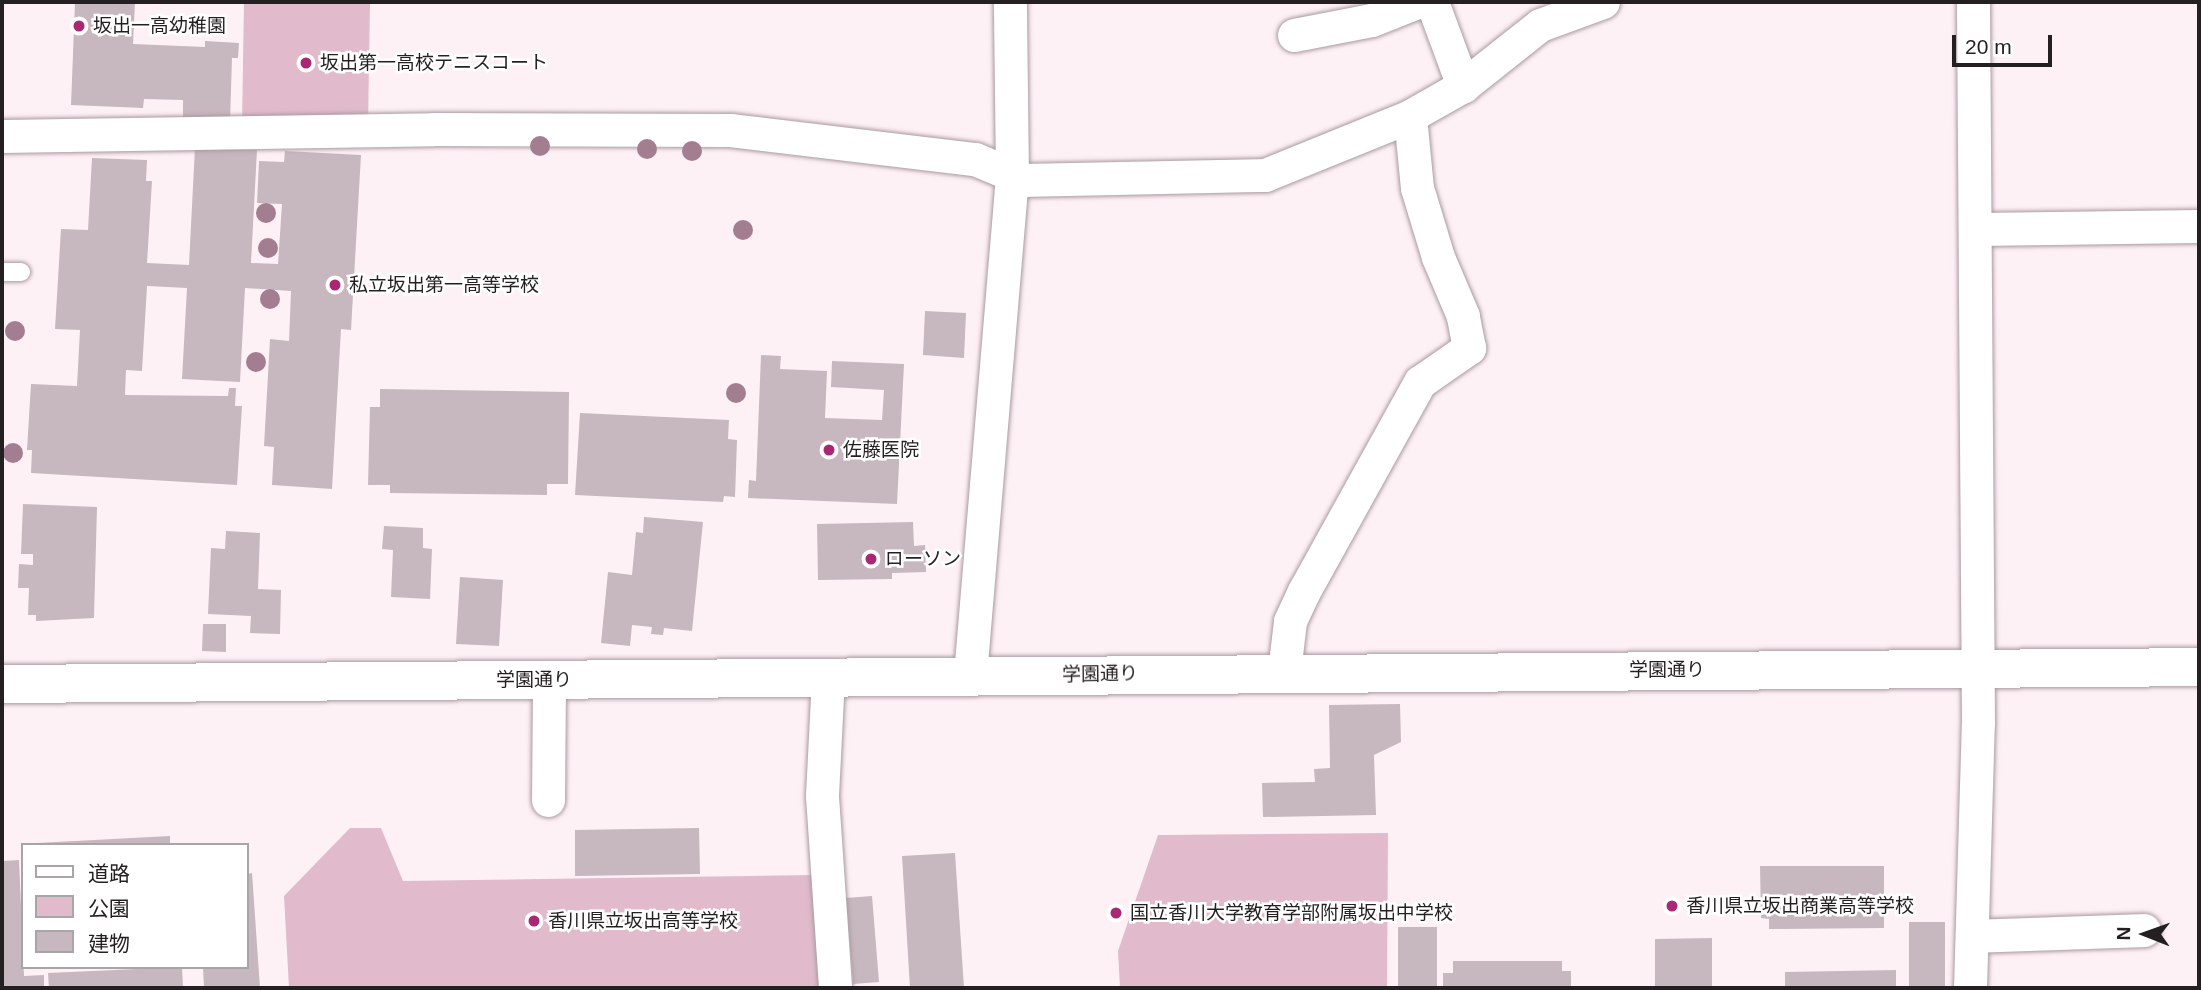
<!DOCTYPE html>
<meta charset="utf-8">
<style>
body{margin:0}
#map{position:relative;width:2201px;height:990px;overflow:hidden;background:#fef1f6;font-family:Arial,"Noto Sans JP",sans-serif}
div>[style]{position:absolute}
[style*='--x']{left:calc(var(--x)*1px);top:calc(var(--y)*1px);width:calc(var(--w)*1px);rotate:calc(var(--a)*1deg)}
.green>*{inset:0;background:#e1bbcc}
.building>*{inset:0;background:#c7b7be}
.roads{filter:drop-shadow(0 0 2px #a99aa0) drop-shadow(0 0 2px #a99aa0)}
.service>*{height:18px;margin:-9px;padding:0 9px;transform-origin:9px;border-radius:9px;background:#fff}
.minor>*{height:33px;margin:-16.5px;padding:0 16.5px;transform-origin:16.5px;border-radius:16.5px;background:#fff}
.tertiary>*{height:38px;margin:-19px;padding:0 19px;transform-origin:19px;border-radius:19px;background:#fff}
.trees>*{width:20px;height:20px;margin:-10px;border-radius:50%;background:#a37e91}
.dots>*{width:19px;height:19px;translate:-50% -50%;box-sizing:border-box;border:4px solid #fff;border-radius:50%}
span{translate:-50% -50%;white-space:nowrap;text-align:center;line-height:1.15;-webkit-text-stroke:5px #fff;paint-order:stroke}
.poi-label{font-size:19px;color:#241f21}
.left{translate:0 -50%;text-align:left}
.street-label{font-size:19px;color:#241f21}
.frame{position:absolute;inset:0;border:4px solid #241f21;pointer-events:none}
.legend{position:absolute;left:21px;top:843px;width:228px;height:126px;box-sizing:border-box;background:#fff;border:2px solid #a7a5a6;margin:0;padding:9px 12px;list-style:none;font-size:21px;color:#241f21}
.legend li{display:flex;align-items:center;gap:14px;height:35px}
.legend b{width:35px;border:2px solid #a7a5a6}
.north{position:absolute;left:2110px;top:899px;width:70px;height:70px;-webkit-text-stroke:5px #fff;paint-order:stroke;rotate:271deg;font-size:19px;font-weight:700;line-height:28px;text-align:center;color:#241f21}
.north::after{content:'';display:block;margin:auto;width:24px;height:32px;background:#241f21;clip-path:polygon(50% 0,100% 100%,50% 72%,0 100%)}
.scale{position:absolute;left:1952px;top:35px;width:100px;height:32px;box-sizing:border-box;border:4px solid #241f21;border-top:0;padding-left:9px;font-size:21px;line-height:24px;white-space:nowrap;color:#241f21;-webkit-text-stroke:5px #fff;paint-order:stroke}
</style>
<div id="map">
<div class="green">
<div style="clip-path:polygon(244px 2px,370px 2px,368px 127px,242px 124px)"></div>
<div style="clip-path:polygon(350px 828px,381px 828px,403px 881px,817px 875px,826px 988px,289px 988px,284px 896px)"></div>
<div style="clip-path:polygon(1388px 833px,1387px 988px,1120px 988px,1118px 951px,1158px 835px)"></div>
</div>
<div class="building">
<div style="clip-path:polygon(75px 2px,135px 2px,133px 44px,205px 47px,205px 41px,239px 43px,238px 58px,232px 58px,230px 122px,183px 121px,183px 100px,144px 99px,143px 108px,71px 105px)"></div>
<div style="clip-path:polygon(195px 147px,257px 150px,251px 263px,278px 264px,282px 204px,257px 203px,259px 161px,284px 162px,285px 151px,361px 155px,351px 330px,341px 329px,332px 489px,272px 485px,274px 447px,264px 446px,270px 339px,289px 341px,291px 291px,245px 288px,240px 382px,182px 379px,187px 288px,147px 286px,142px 371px,126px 370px,125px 395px,228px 396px,229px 388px,236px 388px,235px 406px,242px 406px,237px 485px,31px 473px,32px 450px,27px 450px,31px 384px,77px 386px,80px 330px,55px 329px,61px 229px,88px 230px,92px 158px,147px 160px,146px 181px,152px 181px,147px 263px,189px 265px)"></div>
<div style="clip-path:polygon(925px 311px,966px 313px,964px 358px,923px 355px)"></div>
<div style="clip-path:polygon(761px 355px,781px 356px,780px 369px,827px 371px,825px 418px,882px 420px,884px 390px,831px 387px,832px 361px,904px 364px,897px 504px,748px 498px,749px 480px,756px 481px)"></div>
<div style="clip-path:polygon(380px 389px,569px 392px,568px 484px,547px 484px,547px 495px,390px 493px,390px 485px,368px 485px,370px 407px,380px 407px)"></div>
<div style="clip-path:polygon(580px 413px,729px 420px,728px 439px,737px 440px,735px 497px,724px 496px,723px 502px,575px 495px)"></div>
<div style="clip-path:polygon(23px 504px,97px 507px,94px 618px,36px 621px,36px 615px,28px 615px,29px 588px,18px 588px,19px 564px,33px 565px,33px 554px,21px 554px)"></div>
<div style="clip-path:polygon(644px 517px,703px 522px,692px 631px,664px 628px,663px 635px,651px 634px,652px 627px,632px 625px,630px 646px,601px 643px,608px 572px,632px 575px,636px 532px,643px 533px)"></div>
<div style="clip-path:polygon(913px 522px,914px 546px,925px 545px,926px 572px,892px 573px,892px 579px,818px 580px,817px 524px)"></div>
<div style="clip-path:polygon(384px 526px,423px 528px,423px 548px,432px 549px,430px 599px,391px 597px,393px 550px,382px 549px)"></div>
<div style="clip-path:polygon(226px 531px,260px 533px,258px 589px,281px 590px,280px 634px,250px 633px,251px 616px,208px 614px,211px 548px,225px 549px)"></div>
<div style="clip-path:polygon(460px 577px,503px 580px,499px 646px,456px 644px)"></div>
<div style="clip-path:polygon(203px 624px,226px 624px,226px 652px,202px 651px)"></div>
<div style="clip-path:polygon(1400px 704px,1401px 742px,1374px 755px,1376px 815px,1263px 817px,1262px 783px,1315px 782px,1314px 769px,1330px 768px,1329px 705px)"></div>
<div style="clip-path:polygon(699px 828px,700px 874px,575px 876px,575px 830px)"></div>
<div style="clip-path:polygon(170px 836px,170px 845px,37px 845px,37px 843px)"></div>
<div style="clip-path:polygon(955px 853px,964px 988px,910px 988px,902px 856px)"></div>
<div style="clip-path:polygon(19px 860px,24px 976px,44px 975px,44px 988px,2px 988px,2px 861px)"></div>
<div style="clip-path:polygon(1760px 866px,1884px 866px,1884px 928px,1769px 929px,1769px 919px,1761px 918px)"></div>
<div style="clip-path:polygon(252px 873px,260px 988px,204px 988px,203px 967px,247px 967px,247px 874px)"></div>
<div style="clip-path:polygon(872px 896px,879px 982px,853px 984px,846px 898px)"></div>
<div style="clip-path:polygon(1909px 922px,1945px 922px,1945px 988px,1909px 988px)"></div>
<div style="clip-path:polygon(1398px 927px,1437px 927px,1437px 988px,1398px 988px)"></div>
<div style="clip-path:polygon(1712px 938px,1712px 988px,1655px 988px,1655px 939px)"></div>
<div style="clip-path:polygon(1453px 961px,1562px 961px,1562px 971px,1571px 971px,1571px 988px,1443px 988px,1443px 973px,1453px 973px)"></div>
<div style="clip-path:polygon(182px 967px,183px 988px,49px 988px,48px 973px)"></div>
<div style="clip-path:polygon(1896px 970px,1896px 988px,1785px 988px,1785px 972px)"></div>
</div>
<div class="roads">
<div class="service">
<div style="--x:2;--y:272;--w:19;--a:0"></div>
</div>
<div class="minor">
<div style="--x:1432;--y:2;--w:90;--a:69.7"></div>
<div style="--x:1294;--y:35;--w:79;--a:-10.9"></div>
<div style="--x:1372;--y:20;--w:48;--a:-21.8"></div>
<div style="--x:2;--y:136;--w:432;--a:-0.9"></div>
<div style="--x:434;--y:129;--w:296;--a:0.2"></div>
<div style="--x:730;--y:130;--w:247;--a:6.8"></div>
<div style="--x:975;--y:159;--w:54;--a:22.8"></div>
<div style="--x:1025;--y:180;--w:240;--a:-1.2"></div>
<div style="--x:1265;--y:175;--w:157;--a:-22.1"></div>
<div style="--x:1410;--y:116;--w:61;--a:-29.5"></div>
<div style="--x:1463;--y:86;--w:98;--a:-38.4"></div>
<div style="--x:1540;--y:25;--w:67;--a:-20.1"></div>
<div style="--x:1976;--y:229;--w:223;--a:-0.8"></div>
<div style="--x:1284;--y:672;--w:51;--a:-83.3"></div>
<div style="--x:1290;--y:621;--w:33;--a:-65"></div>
<div style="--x:1304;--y:591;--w:239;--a:-61"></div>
<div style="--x:1420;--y:382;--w:60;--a:-34.8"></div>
<div style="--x:1469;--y:348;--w:33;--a:-101"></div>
<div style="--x:1463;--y:316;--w:64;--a:-113"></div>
<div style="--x:1438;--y:257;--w:72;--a:-106.9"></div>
<div style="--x:1417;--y:188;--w:72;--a:-95.6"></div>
<div style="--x:970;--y:675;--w:501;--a:-85.19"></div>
<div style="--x:1012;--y:176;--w:174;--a:-90.7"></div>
<div style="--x:828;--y:677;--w:119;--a:92.9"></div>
<div style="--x:822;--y:796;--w:192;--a:86.1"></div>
<div style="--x:548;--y:800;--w:120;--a:-89.5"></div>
<div style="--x:1972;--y:936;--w:172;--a:-2"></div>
<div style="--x:1970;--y:988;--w:265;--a:-88.3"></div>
<div style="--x:1978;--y:723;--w:721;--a:-90.4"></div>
</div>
<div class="tertiary">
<div style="--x:2;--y:684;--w:2197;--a:-0.44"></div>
</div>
</div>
<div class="trees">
<div style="left:540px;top:146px"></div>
<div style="left:647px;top:149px"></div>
<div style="left:692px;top:151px"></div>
<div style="left:266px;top:213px"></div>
<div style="left:743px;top:230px"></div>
<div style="left:268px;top:248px"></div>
<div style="left:270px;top:299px"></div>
<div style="left:15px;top:331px"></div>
<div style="left:256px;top:362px"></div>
<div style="left:736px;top:393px"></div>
<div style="left:13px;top:453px"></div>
</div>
<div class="dots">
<div style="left:79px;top:26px;background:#aa2773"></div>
<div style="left:306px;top:63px;background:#aa2773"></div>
<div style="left:335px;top:285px;background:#aa2773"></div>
<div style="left:829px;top:450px;background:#aa2773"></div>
<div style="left:871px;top:559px;background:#aa2773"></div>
<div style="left:1672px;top:906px;background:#aa2773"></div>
<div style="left:1116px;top:913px;background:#aa2773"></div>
<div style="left:534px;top:921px;background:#aa2773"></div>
</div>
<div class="poi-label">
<span class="left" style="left:93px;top:26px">坂出一高幼稚園</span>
<span class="left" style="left:320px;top:63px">坂出第一高校テニスコート</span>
<span class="left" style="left:349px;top:285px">私立坂出第一高等学校</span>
<span class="left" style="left:843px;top:450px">佐藤医院</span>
<span class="left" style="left:885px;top:559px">ローソン</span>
<span class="left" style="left:1686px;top:906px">香川県立坂出商業高等学校</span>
<span class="left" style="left:1130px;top:913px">国立香川大学教育学部附属坂出中学校</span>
<span class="left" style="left:548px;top:921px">香川県立坂出高等学校</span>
</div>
<div class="street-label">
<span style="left:1667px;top:670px">学園通り</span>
<span style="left:1100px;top:674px;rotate:-1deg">学園通り</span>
<span style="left:534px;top:680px">学園通り</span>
</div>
<div class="frame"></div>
<ul class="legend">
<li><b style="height:9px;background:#fff"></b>道路</li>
<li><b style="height:19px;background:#e1bbcc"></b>公園</li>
<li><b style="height:19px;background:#c7b7be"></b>建物</li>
</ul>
<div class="north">N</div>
<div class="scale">20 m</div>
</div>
